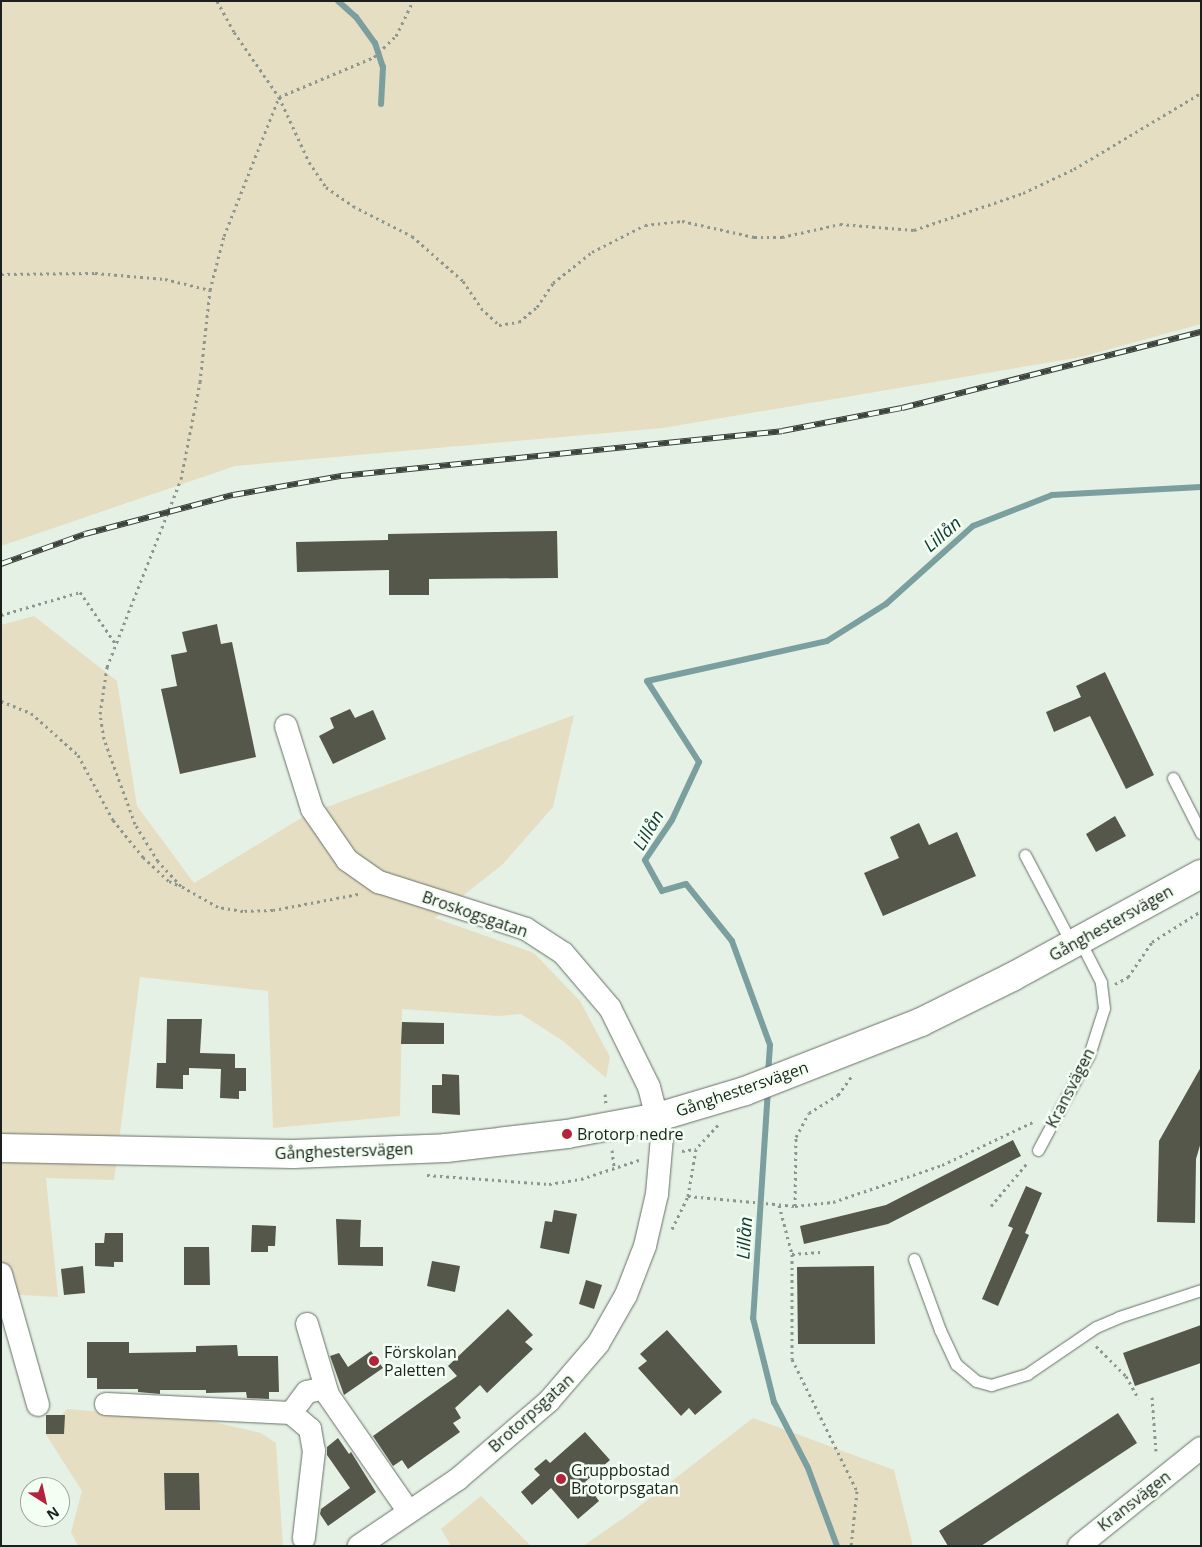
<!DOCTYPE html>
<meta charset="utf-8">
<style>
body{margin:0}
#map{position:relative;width:1202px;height:1547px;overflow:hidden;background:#e5f1e5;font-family:"Open Sans",sans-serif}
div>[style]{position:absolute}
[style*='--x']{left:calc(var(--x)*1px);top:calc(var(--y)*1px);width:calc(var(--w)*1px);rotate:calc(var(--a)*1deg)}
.green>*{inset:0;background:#e6dec3}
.stream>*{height:6px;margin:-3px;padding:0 3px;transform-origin:3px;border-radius:3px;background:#7b9f9e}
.building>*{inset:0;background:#54574a}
.path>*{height:3px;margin-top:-1.5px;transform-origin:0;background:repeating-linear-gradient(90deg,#8d968d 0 2.5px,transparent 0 6.5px)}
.roads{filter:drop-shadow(0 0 1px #667065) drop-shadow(0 0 1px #667065)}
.lane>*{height:11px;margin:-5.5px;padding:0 5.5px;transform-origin:5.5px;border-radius:5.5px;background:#fff}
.street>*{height:22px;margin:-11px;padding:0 11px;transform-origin:11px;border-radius:11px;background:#fff}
.secondary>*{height:28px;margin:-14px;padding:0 14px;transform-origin:14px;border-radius:14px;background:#fff}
.rail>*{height:5.5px;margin-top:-2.75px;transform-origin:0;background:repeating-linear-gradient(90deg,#f3fff2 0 11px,#3d423d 0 22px);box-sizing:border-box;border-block:1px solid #3d423d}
.dots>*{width:14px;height:14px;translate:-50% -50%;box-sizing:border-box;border:2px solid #f3fff2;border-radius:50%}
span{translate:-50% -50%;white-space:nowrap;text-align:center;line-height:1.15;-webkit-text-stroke:5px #f3fff2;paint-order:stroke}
.street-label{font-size:16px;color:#1c201c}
.poi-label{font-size:16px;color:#1c201c}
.left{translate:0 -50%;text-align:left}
.water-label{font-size:18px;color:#123737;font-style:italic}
.frame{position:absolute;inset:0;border:2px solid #1c201c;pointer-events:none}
.north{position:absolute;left:20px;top:1477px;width:50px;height:50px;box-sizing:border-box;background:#f3fff2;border:1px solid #9da69c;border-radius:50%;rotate:145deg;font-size:14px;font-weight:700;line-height:20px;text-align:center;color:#1c201c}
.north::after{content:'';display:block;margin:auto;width:18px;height:22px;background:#b4223b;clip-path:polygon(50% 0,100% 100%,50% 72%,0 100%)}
</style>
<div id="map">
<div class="green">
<div style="clip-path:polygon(1px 1px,1201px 1px,1201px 324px,1081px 357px,663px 428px,235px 466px,1px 546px)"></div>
<div style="clip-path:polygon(34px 616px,117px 681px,137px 806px,194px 883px,308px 814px,574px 715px,553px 807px,503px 864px,435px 918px,534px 953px,580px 1001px,610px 1057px,606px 1078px,563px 1041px,521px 1014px,498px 1016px,402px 1009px,400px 1116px,273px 1128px,268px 991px,140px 977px,114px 1180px,46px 1178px,58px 1297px,1px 1294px,1px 625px)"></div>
<div style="clip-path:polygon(67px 1409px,209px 1421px,261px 1433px,276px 1443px,283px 1546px,78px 1546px,71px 1532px,82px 1491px,45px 1433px)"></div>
<div style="clip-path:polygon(753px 1418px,894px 1470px,913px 1546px,583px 1546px,632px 1512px)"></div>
<div style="clip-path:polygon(481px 1496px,531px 1546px,451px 1546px,441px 1529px)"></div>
</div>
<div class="stream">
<div style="--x:338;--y:1;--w:24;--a:42"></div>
<div style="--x:356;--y:17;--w:32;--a:54"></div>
<div style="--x:375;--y:43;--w:25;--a:72"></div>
<div style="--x:383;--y:67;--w:37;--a:93"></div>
<div style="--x:768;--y:1074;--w:29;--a:-86"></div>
<div style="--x:770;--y:1045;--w:111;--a:-110.1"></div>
<div style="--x:732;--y:941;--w:73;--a:-128.9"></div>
<div style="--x:686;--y:884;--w:25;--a:164"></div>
<div style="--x:662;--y:891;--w:35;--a:-119"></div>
<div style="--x:645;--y:860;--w:48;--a:-56"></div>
<div style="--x:672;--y:820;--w:64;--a:-65"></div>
<div style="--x:699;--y:762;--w:96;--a:-122.7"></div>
<div style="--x:647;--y:681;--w:184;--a:-12.5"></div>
<div style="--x:827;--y:641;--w:70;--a:-32.1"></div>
<div style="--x:886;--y:604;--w:117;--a:-41.9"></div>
<div style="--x:973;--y:526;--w:85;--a:-21.4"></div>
<div style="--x:1052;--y:495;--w:149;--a:-3.1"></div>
<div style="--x:768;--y:1089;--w:229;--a:93.7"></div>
<div style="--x:753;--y:1318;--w:87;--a:76"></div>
<div style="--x:774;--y:1402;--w:74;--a:62.7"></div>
<div style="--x:808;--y:1468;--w:83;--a:69.6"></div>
</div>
<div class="building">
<div style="clip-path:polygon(557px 531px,558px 578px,429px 579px,429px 595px,389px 595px,389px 570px,297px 572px,296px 542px,388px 540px,388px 534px)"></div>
<div style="clip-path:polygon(217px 624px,221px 644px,232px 642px,256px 757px,180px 774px,161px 689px,177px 686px,171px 655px,187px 652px,182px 632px)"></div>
<div style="clip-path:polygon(1105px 672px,1154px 775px,1126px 789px,1090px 716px,1054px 732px,1046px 712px,1081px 697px,1076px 686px)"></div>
<div style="clip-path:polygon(350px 709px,355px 718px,373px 710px,386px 739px,333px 764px,319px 736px,334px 728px,330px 718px)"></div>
<div style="clip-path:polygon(1115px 816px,1126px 836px,1096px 852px,1086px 834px)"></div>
<div style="clip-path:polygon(919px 823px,929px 845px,957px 832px,976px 876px,883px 916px,864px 873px,899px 858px,890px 837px)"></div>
<div style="clip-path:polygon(167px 1019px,202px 1019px,200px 1053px,235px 1054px,235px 1068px,246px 1068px,246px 1091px,239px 1091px,239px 1099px,220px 1098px,221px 1069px,189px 1068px,189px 1075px,183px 1075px,183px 1089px,156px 1088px,157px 1063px,166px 1063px)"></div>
<div style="clip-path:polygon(402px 1022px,444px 1023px,444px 1044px,401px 1044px)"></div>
<div style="clip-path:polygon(1201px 1067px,1201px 1142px,1196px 1159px,1195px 1223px,1157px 1222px,1159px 1141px)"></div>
<div style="clip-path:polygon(442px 1074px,459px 1075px,460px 1115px,432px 1113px,432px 1085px,442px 1085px)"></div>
<div style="clip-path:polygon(1013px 1140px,1021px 1156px,888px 1224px,804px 1244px,800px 1226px,886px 1205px)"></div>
<div style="clip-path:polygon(1026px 1186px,1042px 1193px,1025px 1233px,1029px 1235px,998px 1306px,982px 1299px,1013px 1228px,1008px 1226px)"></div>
<div style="clip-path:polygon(554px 1210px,577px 1214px,569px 1254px,540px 1248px,545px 1221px,552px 1222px)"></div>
<div style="clip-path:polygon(336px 1219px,361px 1220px,360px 1247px,383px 1247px,383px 1266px,338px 1265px)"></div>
<div style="clip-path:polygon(252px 1225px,276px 1226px,275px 1246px,268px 1246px,268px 1252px,251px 1252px)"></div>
<div style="clip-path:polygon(105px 1233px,123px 1233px,123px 1262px,114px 1262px,114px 1267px,95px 1266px,95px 1243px,104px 1243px)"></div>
<div style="clip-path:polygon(184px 1247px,209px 1247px,210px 1285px,184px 1285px)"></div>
<div style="clip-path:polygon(432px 1261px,460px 1266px,455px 1292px,427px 1286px)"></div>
<div style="clip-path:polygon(83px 1266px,85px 1293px,64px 1295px,61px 1269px)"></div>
<div style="clip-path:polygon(874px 1266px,875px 1344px,798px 1344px,797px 1267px)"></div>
<div style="clip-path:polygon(586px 1280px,602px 1285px,594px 1309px,579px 1304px)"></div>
<div style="clip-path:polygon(508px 1309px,533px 1335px,525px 1342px,533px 1349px,487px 1393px,480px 1385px,455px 1408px,461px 1418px,453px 1423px,460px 1432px,408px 1469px,402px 1460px,393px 1466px,373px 1436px,457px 1376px,448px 1366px)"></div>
<div style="clip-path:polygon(1201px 1325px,1201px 1363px,1135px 1386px,1123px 1353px)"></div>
<div style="clip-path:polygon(667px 1330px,722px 1392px,695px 1415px,689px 1408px,681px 1416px,638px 1368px,647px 1361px,640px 1354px)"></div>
<div style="clip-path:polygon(87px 1342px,129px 1342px,129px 1353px,196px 1352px,196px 1346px,237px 1345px,238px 1356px,278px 1356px,279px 1392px,269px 1392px,269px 1399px,247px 1398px,246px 1392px,206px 1393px,206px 1390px,160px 1390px,160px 1394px,138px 1392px,138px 1389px,97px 1389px,97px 1378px,87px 1378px)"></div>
<div style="clip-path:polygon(371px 1351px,383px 1368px,344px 1395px,330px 1356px,339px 1353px,348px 1367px)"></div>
<div style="clip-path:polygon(1118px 1413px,1137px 1443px,981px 1546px,948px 1546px,939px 1531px)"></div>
<div style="clip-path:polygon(46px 1415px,65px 1415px,64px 1434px,46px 1434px)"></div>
<div style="clip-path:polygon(585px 1432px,610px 1460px,585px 1482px,599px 1501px,578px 1519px,551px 1488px,532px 1505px,521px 1492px,540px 1475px,534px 1469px,546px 1459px,550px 1463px)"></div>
<div style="clip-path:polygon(338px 1438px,349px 1454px,351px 1452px,376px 1492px,328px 1526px,320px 1514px,321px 1509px,350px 1488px,327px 1455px,327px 1447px)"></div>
<div style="clip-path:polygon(164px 1473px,199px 1473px,200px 1510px,165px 1510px)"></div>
</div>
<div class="path">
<div style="--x:217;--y:1;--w:35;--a:61"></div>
<div style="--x:234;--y:32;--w:79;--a:55.3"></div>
<div style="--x:279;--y:97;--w:72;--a:65.2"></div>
<div style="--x:309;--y:162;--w:30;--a:56"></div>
<div style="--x:326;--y:187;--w:33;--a:35"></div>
<div style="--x:353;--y:206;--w:66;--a:27"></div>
<div style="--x:412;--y:236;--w:68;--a:41.4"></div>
<div style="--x:463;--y:281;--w:32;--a:56"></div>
<div style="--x:481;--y:308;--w:25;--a:43"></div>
<div style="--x:499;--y:325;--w:20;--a:-9"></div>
<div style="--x:519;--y:322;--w:23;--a:-40"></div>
<div style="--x:537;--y:307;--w:29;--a:-56"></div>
<div style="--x:553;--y:283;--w:50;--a:-38.5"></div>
<div style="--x:592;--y:252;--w:59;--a:-27"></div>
<div style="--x:645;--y:225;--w:37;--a:-6"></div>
<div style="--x:682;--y:221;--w:74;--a:12.5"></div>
<div style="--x:754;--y:237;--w:28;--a:0"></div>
<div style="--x:782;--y:237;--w:59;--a:-12.6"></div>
<div style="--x:840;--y:224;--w:74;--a:4.6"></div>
<div style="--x:914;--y:230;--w:115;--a:-18.7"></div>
<div style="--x:1023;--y:193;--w:56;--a:-25.2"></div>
<div style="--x:1074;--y:169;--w:148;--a:-30.9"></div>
<div style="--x:1;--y:274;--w:94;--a:-0.6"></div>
<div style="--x:95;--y:273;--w:70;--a:4.9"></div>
<div style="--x:165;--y:279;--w:46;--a:13.7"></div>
<div style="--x:1;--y:615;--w:82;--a:-16.2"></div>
<div style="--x:80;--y:592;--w:62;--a:55.5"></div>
<div style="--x:1;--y:701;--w:32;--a:22"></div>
<div style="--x:31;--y:713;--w:63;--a:41.8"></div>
<div style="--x:78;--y:755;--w:74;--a:61.7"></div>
<div style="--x:113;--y:820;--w:48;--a:51"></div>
<div style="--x:143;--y:857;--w:35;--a:43"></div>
<div style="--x:169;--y:881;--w:10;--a:24"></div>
<div style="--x:358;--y:894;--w:86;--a:169.3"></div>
<div style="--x:273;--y:910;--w:30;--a:178"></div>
<div style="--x:243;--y:911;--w:25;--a:-171"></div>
<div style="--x:218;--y:907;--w:43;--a:-150.4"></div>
<div style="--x:181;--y:886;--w:34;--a:-133"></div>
<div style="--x:158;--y:861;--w:44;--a:-121.9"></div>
<div style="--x:135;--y:824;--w:90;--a:-110"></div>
<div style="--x:104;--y:739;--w:25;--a:-99"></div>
<div style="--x:100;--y:714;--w:48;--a:-81.5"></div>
<div style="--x:107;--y:667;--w:202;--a:-68.5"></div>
<div style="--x:181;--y:479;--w:99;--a:-78.9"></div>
<div style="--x:200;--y:382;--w:93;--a:-83.8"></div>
<div style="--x:210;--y:290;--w:56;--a:-75.5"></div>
<div style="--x:224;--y:236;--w:149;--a:-68.4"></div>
<div style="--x:279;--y:97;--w:103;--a:-22.8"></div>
<div style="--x:374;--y:57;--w:30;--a:-44"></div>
<div style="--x:396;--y:36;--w:39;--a:-64"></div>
<div style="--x:1115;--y:984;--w:15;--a:-28"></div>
<div style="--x:1128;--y:977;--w:42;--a:-55.6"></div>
<div style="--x:1152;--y:942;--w:58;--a:-32.3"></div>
<div style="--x:605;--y:1094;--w:10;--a:84"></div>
<div style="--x:718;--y:1125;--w:33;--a:133"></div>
<div style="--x:696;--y:1149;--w:48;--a:99.7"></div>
<div style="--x:688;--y:1196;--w:107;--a:5.3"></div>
<div style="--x:795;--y:1206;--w:38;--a:-6"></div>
<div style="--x:833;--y:1202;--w:115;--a:-18.7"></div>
<div style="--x:942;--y:1165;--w:103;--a:-25.3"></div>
<div style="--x:612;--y:1150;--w:17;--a:83"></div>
<div style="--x:682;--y:1151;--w:14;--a:-8"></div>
<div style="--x:427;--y:1175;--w:122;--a:4.2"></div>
<div style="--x:549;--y:1184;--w:32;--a:-9"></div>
<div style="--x:581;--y:1179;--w:61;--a:-18.1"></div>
<div style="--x:779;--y:1205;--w:51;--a:75.1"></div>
<div style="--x:792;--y:1254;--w:105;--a:90"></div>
<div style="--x:792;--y:1359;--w:147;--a:63.8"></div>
<div style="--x:857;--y:1491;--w:55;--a:96.2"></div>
<div style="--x:795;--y:1206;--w:69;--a:-89.2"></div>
<div style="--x:796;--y:1137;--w:27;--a:-62"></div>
<div style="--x:809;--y:1113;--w:34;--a:-32"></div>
<div style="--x:838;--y:1095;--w:24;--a:-54"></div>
<div style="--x:991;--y:1206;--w:57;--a:-49.9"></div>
<div style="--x:672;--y:1229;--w:37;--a:-64"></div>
<div style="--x:792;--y:1254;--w:32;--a:-4"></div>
<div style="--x:1096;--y:1346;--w:42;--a:45"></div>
<div style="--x:1126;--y:1376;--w:26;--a:61"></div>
<div style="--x:1152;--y:1397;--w:54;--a:85.8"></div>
</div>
<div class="roads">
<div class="lane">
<div style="--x:1173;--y:778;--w:62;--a:63"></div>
<div style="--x:1025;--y:855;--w:101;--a:62.2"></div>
<div style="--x:1038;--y:1150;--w:108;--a:-61.8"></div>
<div style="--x:1089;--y:1055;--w:49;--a:-72.3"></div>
<div style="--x:1104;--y:1008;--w:26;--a:-97"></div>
<div style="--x:1101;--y:982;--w:46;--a:-117.1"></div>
<div style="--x:914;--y:1259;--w:76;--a:69.9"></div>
<div style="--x:940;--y:1330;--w:38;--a:65"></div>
<div style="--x:956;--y:1364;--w:26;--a:40"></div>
<div style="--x:976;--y:1381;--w:16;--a:15"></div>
<div style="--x:991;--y:1385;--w:38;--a:-17"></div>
<div style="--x:1027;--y:1374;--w:83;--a:-34.3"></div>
<div style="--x:1096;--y:1327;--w:25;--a:-23"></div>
<div style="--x:1119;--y:1317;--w:86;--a:-18.2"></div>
</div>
<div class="street">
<div style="--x:286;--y:726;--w:87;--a:72.6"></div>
<div style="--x:312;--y:809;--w:62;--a:55.5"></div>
<div style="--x:347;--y:860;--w:39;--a:35"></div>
<div style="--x:379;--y:882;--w:154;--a:17.7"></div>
<div style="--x:526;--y:929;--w:44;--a:33"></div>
<div style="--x:563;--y:953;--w:72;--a:49.5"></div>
<div style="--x:610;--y:1008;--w:88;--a:63.7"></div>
<div style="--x:649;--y:1087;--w:52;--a:75.4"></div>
<div style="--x:662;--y:1137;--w:57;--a:95"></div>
<div style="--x:657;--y:1194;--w:53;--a:103"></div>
<div style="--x:645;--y:1246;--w:53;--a:111.2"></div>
<div style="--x:626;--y:1295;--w:56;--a:119.7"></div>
<div style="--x:598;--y:1344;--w:75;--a:130.7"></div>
<div style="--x:549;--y:1401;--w:120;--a:139.4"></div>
<div style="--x:458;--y:1479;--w:120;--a:145.9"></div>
<div style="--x:1;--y:1274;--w:136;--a:74.2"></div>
<div style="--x:307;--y:1324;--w:74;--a:73.5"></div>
<div style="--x:328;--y:1395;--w:142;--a:55.3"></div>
<div style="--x:106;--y:1404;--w:185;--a:2.8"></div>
<div style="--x:291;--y:1413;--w:26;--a:-53"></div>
<div style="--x:307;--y:1392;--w:18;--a:-13"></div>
<div style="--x:291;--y:1413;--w:25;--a:40"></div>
<div style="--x:310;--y:1429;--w:22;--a:80"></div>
<div style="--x:314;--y:1451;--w:88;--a:96.6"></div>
<div style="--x:1079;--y:1546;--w:156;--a:-38.8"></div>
</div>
<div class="secondary">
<div style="--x:1;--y:1148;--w:292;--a:1.2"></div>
<div style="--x:293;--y:1154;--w:153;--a:-2.2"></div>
<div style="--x:446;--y:1148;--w:122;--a:-6.6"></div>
<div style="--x:567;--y:1134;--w:93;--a:-10.6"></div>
<div style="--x:658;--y:1117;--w:91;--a:-16.6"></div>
<div style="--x:745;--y:1091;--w:189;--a:-21.4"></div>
<div style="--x:921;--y:1022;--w:102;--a:-26.3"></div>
<div style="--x:1012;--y:977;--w:215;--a:-28.6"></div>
</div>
</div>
<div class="rail">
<div style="--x:1;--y:564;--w:89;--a:-19.7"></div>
<div style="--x:85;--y:534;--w:153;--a:-14.8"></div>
<div style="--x:233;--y:495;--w:110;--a:-10"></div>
<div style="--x:341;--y:476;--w:443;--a:-5.8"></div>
<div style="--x:782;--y:431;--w:122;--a:-10.9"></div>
<div style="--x:902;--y:408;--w:309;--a:-14.3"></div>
</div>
<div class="dots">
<div style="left:567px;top:1134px;background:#b4223b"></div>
<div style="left:374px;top:1361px;background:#b4223b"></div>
<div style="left:561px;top:1479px;background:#b4223b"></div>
</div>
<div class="street-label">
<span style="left:475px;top:914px;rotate:19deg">Broskogsgatan</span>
<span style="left:1111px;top:923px;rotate:-29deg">Gånghestersvägen</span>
<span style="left:1070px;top:1088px;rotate:-63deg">Kransvägen</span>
<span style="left:742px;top:1089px;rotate:-19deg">Gånghestersvägen</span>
<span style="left:344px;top:1151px;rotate:-2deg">Gånghestersvägen</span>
<span style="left:531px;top:1413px;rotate:-42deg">Brotorpsgatan</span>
<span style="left:1134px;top:1501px;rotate:-38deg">Kransvägen</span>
</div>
<div class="poi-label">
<span class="left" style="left:577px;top:1134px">Brotorp nedre</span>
<span class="left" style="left:384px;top:1361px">Förskolan<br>Paletten</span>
<span class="left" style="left:571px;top:1479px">Gruppbostad<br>Brotorpsgatan</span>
</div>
<div class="water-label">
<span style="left:942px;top:534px;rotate:-41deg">Lillån</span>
<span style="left:648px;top:830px;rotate:-60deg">Lillån</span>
<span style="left:744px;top:1238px;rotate:-86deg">Lillån</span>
</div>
<div class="frame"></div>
<div class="north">N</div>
</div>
